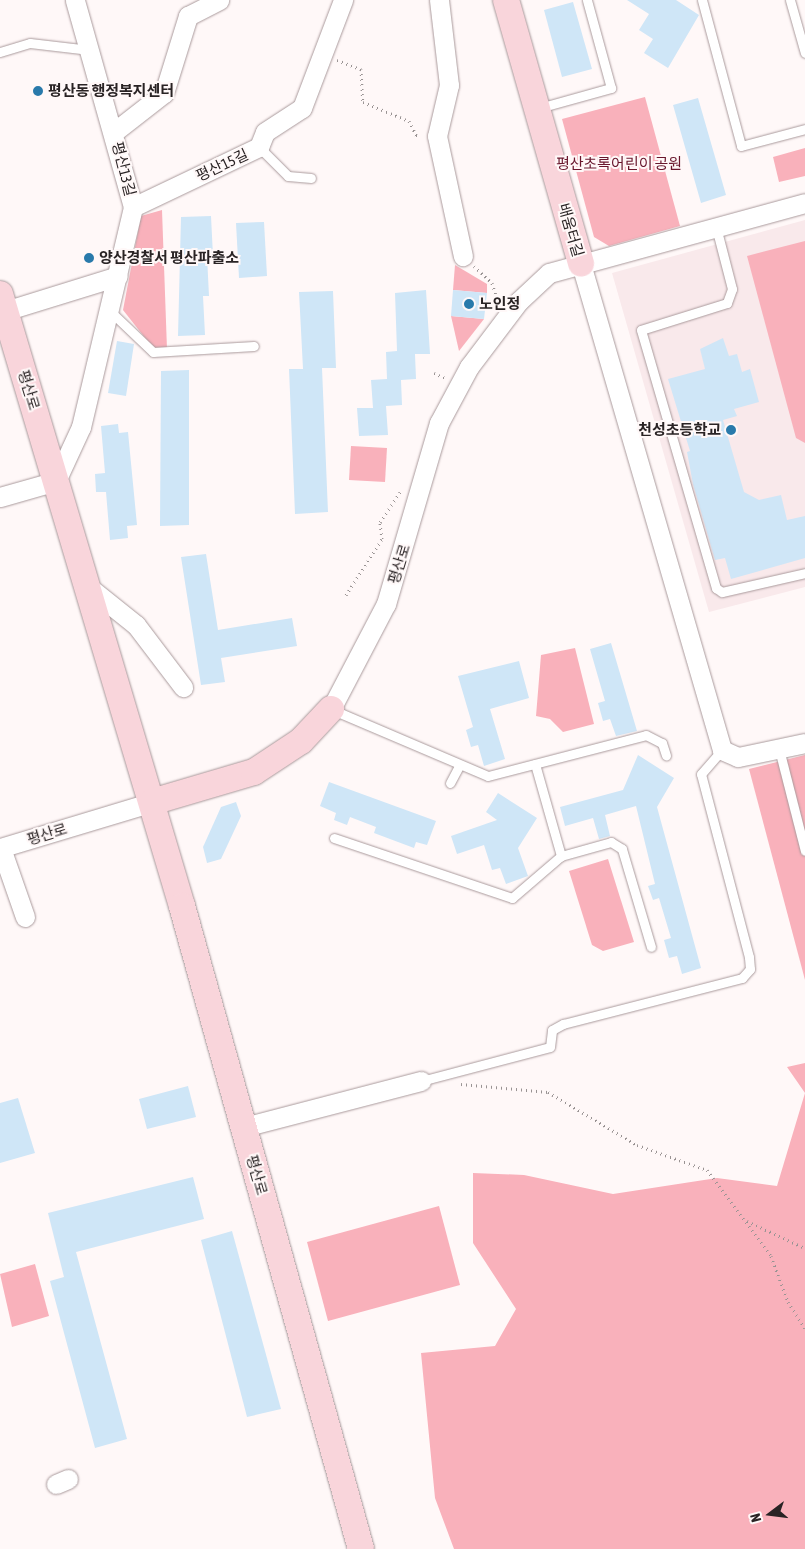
<!DOCTYPE html>
<meta charset="utf-8">
<style>
body{margin:0}
#map{position:relative;width:805px;height:1549px;overflow:hidden;background:#fff8f8;font-family:"Asap Condensed","Noto Sans KR",sans-serif}
div>[style]{position:absolute}
[style*='--x']{left:calc(var(--x)*1px);top:calc(var(--y)*1px);width:calc(var(--w)*1px);rotate:calc(var(--a)*1deg)}
.built>*{inset:0;background:#f9e9eb}
.green>*{inset:0;background:#f9b1bb}
.building>*{inset:0;background:#cfe6f7}
.path>*{height:3px;margin-top:-1.5px;transform-origin:0;background:repeating-linear-gradient(90deg,#999393 0 1px,transparent 0 5px)}
.roads{filter:drop-shadow(0 0 1px #aa9a9c) drop-shadow(0 0 1px #aa9a9c)}
.lane>*{height:9px;margin:-4.5px;padding:0 4.5px;transform-origin:4.5px;border-radius:4.5px;background:#fff}
.street>*{height:19px;margin:-9.5px;padding:0 9.5px;transform-origin:9.5px;border-radius:9.5px;background:#fff}
.secondary>*{height:26px;margin:-13px;padding:0 13px;transform-origin:13px;border-radius:13px;background:#f9d5db}
.dots>*{width:14px;height:14px;translate:-50% -50%;box-sizing:border-box;border:2px solid #fff8f8;border-radius:50%}
span{translate:-50% -50%;white-space:nowrap;text-align:center;line-height:1.15;-webkit-text-stroke:4px #fff8f8;paint-order:stroke}
.poi-label{font-size:15px;color:#292324;font-weight:700}
.left{translate:0 -50%;text-align:left}
.right{translate:-100% -50%;text-align:right}
.park-label{font-size:15px;color:#69172d}
.street-label{font-size:15px;color:#292324}
.north{position:absolute;left:745px;top:1489px;width:50px;height:50px;-webkit-text-stroke:4px #fff8f8;paint-order:stroke;rotate:255deg;font-size:14px;font-weight:700;line-height:20px;text-align:center;color:#292324}
.north::after{content:'';display:block;margin:auto;width:18px;height:22px;background:#292324;clip-path:polygon(50% 0,100% 100%,50% 72%,0 100%)}
</style>
<div id="map">
<div class="built">
<div style="clip-path:polygon(805px 220px,805px 587px,709px 612px,612px 273px)"></div>
</div>
<div class="green">
<div style="clip-path:polygon(645px 97px,680px 226px,609px 246px,594px 237px,562px 119px)"></div>
<div style="clip-path:polygon(805px 148px,805px 176px,779px 182px,773px 157px)"></div>
<div style="clip-path:polygon(162px 210px,167px 349px,153px 348px,123px 310px,141px 216px)"></div>
<div style="clip-path:polygon(805px 241px,805px 443px,796px 438px,747px 256px)"></div>
<div style="clip-path:polygon(455px 265px,487px 284px,487px 293px,453px 290px)"></div>
<div style="clip-path:polygon(451px 316px,484px 319px,459px 351px)"></div>
<div style="clip-path:polygon(351px 446px,387px 448px,385px 482px,349px 480px)"></div>
<div style="clip-path:polygon(575px 648px,594px 724px,563px 732px,550px 719px,536px 716px,541px 655px)"></div>
<div style="clip-path:polygon(805px 755px,805px 980px,749px 769px)"></div>
<div style="clip-path:polygon(608px 859px,634px 942px,603px 951px,592px 945px,569px 871px)"></div>
<div style="clip-path:polygon(805px 1063px,805px 1549px,454px 1549px,435px 1498px,421px 1353px,495px 1346px,516px 1309px,473px 1243px,473px 1173px,524px 1175px,613px 1194px,717px 1178px,777px 1186px,805px 1093px,787px 1067px)"></div>
<div style="clip-path:polygon(439px 1206px,460px 1285px,328px 1321px,307px 1242px)"></div>
<div style="clip-path:polygon(35px 1264px,49px 1316px,12px 1327px,0 1274px)"></div>
</div>
<div class="building">
<div style="clip-path:polygon(627px 0,676px 0,699px 15px,668px 68px,644px 53px,653px 39px,639px 30px,649px 14px)"></div>
<div style="clip-path:polygon(573px 2px,592px 69px,562px 77px,544px 10px)"></div>
<div style="clip-path:polygon(698px 98px,726px 195px,701px 203px,673px 105px)"></div>
<div style="clip-path:polygon(211px 216px,213px 256px,207px 256px,209px 296px,203px 296px,205px 335px,178px 336px,181px 217px)"></div>
<div style="clip-path:polygon(264px 222px,267px 276px,239px 278px,236px 223px)"></div>
<div style="clip-path:polygon(426px 290px,430px 354px,415px 354px,416px 379px,401px 380px,402px 405px,386px 406px,388px 435px,359px 436px,357px 408px,373px 408px,371px 380px,387px 379px,386px 352px,397px 351px,395px 293px)"></div>
<div style="clip-path:polygon(453px 290px,487px 293px,484px 319px,451px 316px)"></div>
<div style="clip-path:polygon(333px 291px,336px 368px,322px 368px,328px 512px,295px 514px,289px 369px,303px 369px,299px 292px)"></div>
<div style="clip-path:polygon(723px 338px,729px 356px,737px 354px,742px 372px,750px 369px,759px 402px,734px 409px,737px 416px,723px 420px,744px 492px,759px 500px,781px 495px,787px 520px,805px 516px,805px 558px,731px 579px,725px 558px,715px 560px,693px 484px,687px 452px,690px 451px,668px 379px,705px 369px,700px 349px)"></div>
<div style="clip-path:polygon(117px 341px,134px 344px,126px 396px,108px 393px)"></div>
<div style="clip-path:polygon(189px 370px,189px 525px,160px 526px,161px 371px)"></div>
<div style="clip-path:polygon(118px 424px,119px 433px,128px 432px,137px 525px,127px 526px,128px 538px,110px 540px,106px 492px,96px 492px,95px 474px,105px 473px,101px 426px)"></div>
<div style="clip-path:polygon(206px 554px,218px 630px,292px 618px,297px 646px,221px 658px,225px 682px,201px 685px,181px 557px)"></div>
<div style="clip-path:polygon(611px 643px,637px 731px,616px 736px,610px 719px,603px 721px,598px 703px,605px 701px,590px 649px)"></div>
<div style="clip-path:polygon(519px 661px,529px 698px,490px 709px,505px 759px,484px 766px,478px 745px,471px 747px,466px 730px,473px 727px,458px 676px)"></div>
<div style="clip-path:polygon(638px 755px,674px 778px,657px 807px,701px 968px,682px 974px,677px 956px,669px 958px,664px 940px,671px 938px,659px 898px,653px 900px,648px 886px,655px 884px,636px 806px,605px 815px,610px 836px,599px 839px,593px 818px,565px 826px,560px 807px,623px 790px)"></div>
<div style="clip-path:polygon(329px 782px,436px 821px,427px 845px,416px 842px,414px 848px,374px 833px,376px 827px,350px 817px,347px 825px,334px 820px,336px 813px,320px 806px)"></div>
<div style="clip-path:polygon(498px 793px,537px 818px,518px 848px,528px 876px,506px 884px,500px 868px,492px 870px,484px 845px,457px 854px,451px 836px,497px 820px,486px 812px)"></div>
<div style="clip-path:polygon(236px 802px,241px 816px,221px 859px,207px 863px,203px 847px,221px 807px)"></div>
<div style="clip-path:polygon(188px 1086px,196px 1117px,147px 1129px,139px 1099px)"></div>
<div style="clip-path:polygon(18px 1098px,35px 1153px,0 1163px,0 1103px)"></div>
<div style="clip-path:polygon(193px 1177px,204px 1219px,76px 1252px,127px 1439px,95px 1448px,50px 1281px,64px 1277px,48px 1213px)"></div>
<div style="clip-path:polygon(232px 1231px,281px 1409px,247px 1417px,201px 1240px)"></div>
</div>
<div class="path">
<div style="--x:337;--y:60;--w:26;--a:21"></div>
<div style="--x:361;--y:69;--w:33;--a:87"></div>
<div style="--x:363;--y:102;--w:50;--a:22.4"></div>
<div style="--x:409;--y:121;--w:16;--a:63"></div>
<div style="--x:416;--y:135;--w:4;--a:0"></div>
<div style="--x:474;--y:266;--w:25;--a:43"></div>
<div style="--x:492;--y:283;--w:19;--a:72"></div>
<div style="--x:434;--y:373;--w:12;--a:24"></div>
<div style="--x:346;--y:595;--w:67;--a:-57.3"></div>
<div style="--x:382;--y:539;--w:17;--a:-97"></div>
<div style="--x:380;--y:522;--w:36;--a:-56"></div>
<div style="--x:461;--y:1084;--w:87;--a:5.3"></div>
<div style="--x:548;--y:1092;--w:104;--a:30.8"></div>
<div style="--x:637;--y:1145;--w:74;--a:19.7"></div>
<div style="--x:707;--y:1170;--w:107;--a:53.3"></div>
<div style="--x:771;--y:1256;--w:49;--a:69.7"></div>
<div style="--x:788;--y:1302;--w:31;--a:57"></div>
<div style="--x:747;--y:1221;--w:64;--a:25"></div>
</div>
<div class="roads">
<div class="lane">
<div style="--x:702;--y:0;--w:151;--a:75"></div>
<div style="--x:741;--y:146;--w:66;--a:-14.9"></div>
<div style="--x:790;--y:0;--w:55;--a:74.2"></div>
<div style="--x:0;--y:52;--w:31;--a:-17"></div>
<div style="--x:30;--y:43;--w:60;--a:6.7"></div>
<div style="--x:539;--y:108;--w:75;--a:-15.5"></div>
<div style="--x:611;--y:88;--w:91;--a:-105.3"></div>
<div style="--x:259;--y:147;--w:41;--a:45"></div>
<div style="--x:288;--y:176;--w:23;--a:5"></div>
<div style="--x:716;--y:227;--w:64;--a:75.5"></div>
<div style="--x:732;--y:289;--w:15;--a:110"></div>
<div style="--x:727;--y:303;--w:90;--a:162.6"></div>
<div style="--x:641;--y:330;--w:269;--a:73.8"></div>
<div style="--x:716;--y:588;--w:7;--a:34"></div>
<div style="--x:722;--y:592;--w:85;--a:-12.9"></div>
<div style="--x:111;--y:312;--w:58;--a:43.6"></div>
<div style="--x:153;--y:352;--w:101;--a:-3.4"></div>
<div style="--x:333;--y:710;--w:168;--a:23.1"></div>
<div style="--x:488;--y:776;--w:163;--a:-14.5"></div>
<div style="--x:646;--y:735;--w:18;--a:27"></div>
<div style="--x:662;--y:743;--w:13;--a:72"></div>
<div style="--x:779;--y:749;--w:105;--a:75.7"></div>
<div style="--x:535;--y:764;--w:96;--a:74.2"></div>
<div style="--x:561;--y:856;--w:52;--a:-15.6"></div>
<div style="--x:611;--y:842;--w:13;--a:32"></div>
<div style="--x:622;--y:849;--w:102;--a:73.5"></div>
<div style="--x:450;--y:783;--w:19;--a:-62"></div>
<div style="--x:334;--y:838;--w:188;--a:18.6"></div>
<div style="--x:512;--y:898;--w:65;--a:-40.6"></div>
<div style="--x:421;--y:1081;--w:133;--a:-14.8"></div>
<div style="--x:550;--y:1047;--w:17;--a:-83"></div>
<div style="--x:552;--y:1030;--w:13;--a:-29"></div>
<div style="--x:563;--y:1024;--w:185;--a:-14.4"></div>
<div style="--x:742;--y:978;--w:12;--a:-48"></div>
<div style="--x:750;--y:969;--w:12;--a:-95"></div>
<div style="--x:749;--y:957;--w:189;--a:-104.7"></div>
<div style="--x:701;--y:774;--w:32;--a:-49"></div>
</div>
<div class="street">
<div style="--x:439;--y:0;--w:86;--a:83.3"></div>
<div style="--x:449;--y:85;--w:52;--a:103.2"></div>
<div style="--x:437;--y:136;--w:123;--a:77.8"></div>
<div style="--x:114;--y:132;--w:63;--a:-38"></div>
<div style="--x:164;--y:93;--w:81;--a:-72.7"></div>
<div style="--x:188;--y:16;--w:35;--a:-27"></div>
<div style="--x:133;--y:207;--w:140;--a:-25.5"></div>
<div style="--x:259;--y:147;--w:16;--a:-68"></div>
<div style="--x:265;--y:132;--w:44;--a:-33"></div>
<div style="--x:302;--y:108;--w:116;--a:-69.2"></div>
<div style="--x:581;--y:264;--w:506;--a:73.82"></div>
<div style="--x:722;--y:750;--w:17;--a:24"></div>
<div style="--x:738;--y:757;--w:68;--a:-11.8"></div>
<div style="--x:5;--y:311;--w:118;--a:-17.2"></div>
<div style="--x:0;--y:497;--w:58;--a:-15.9"></div>
<div style="--x:56;--y:481;--w:60;--a:-65.2"></div>
<div style="--x:81;--y:427;--w:226;--a:-76.7"></div>
<div style="--x:133;--y:207;--w:215;--a:-105.7"></div>
<div style="--x:86;--y:585;--w:64;--a:38.7"></div>
<div style="--x:136;--y:625;--w:78;--a:52.8"></div>
<div style="--x:331;--y:709;--w:119;--a:-62.4"></div>
<div style="--x:386;--y:604;--w:189;--a:-73.7"></div>
<div style="--x:439;--y:423;--w:64;--a:-61.8"></div>
<div style="--x:469;--y:367;--w:83;--a:-52.9"></div>
<div style="--x:519;--y:301;--w:41;--a:-43"></div>
<div style="--x:549;--y:273;--w:265;--a:-15.3"></div>
<div style="--x:0;--y:848;--w:159;--a:-16.8"></div>
<div style="--x:1;--y:848;--w:73;--a:70.8"></div>
<div style="--x:244;--y:1127;--w:183;--a:-14.6"></div>
<div style="--x:56;--y:1484;--w:13;--a:-23"></div>
</div>
<div class="secondary">
<div style="--x:506;--y:0;--w:274;--a:74.1"></div>
<div style="--x:0;--y:294;--w:638;--a:73.44"></div>
<div style="--x:182;--y:906;--w:667;--a:74.44"></div>
<div style="--x:152;--y:802;--w:106;--a:-16.4"></div>
<div style="--x:254;--y:772;--w:56;--a:-33.4"></div>
<div style="--x:301;--y:741;--w:44;--a:-46.8"></div>
</div>
</div>
<div class="dots">
<div style="left:38px;top:91px;background:#297aab"></div>
<div style="left:89px;top:258px;background:#297aab"></div>
<div style="left:469px;top:304px;background:#297aab"></div>
<div style="left:731px;top:430px;background:#297aab"></div>
</div>
<div class="poi-label">
<span class="left" style="left:48px;top:91px">평산동 행정복지센터</span>
<span class="left" style="left:99px;top:258px">양산경찰서 평산파출소</span>
<span class="left" style="left:479px;top:304px">노인정</span>
<span class="right" style="left:721px;top:430px">천성초등학교</span>
</div>
<div class="park-label">
<span style="left:619px;top:164px">평산초록어린이 공원</span>
</div>
<div class="street-label">
<span style="left:222px;top:165px;rotate:-25deg">평산15길</span>
<span style="left:124px;top:169px;rotate:76deg">평산13길</span>
<span style="left:571px;top:230px;rotate:74deg">배움터길</span>
<span style="left:29px;top:390px;rotate:73deg">평산로</span>
<span style="left:399px;top:564px;rotate:-73deg">평산로</span>
<span style="left:47px;top:834px;rotate:-17deg">평산로</span>
<span style="left:257px;top:1175px;rotate:74deg">평산로</span>
</div>
<div class="north">N</div>
</div>
